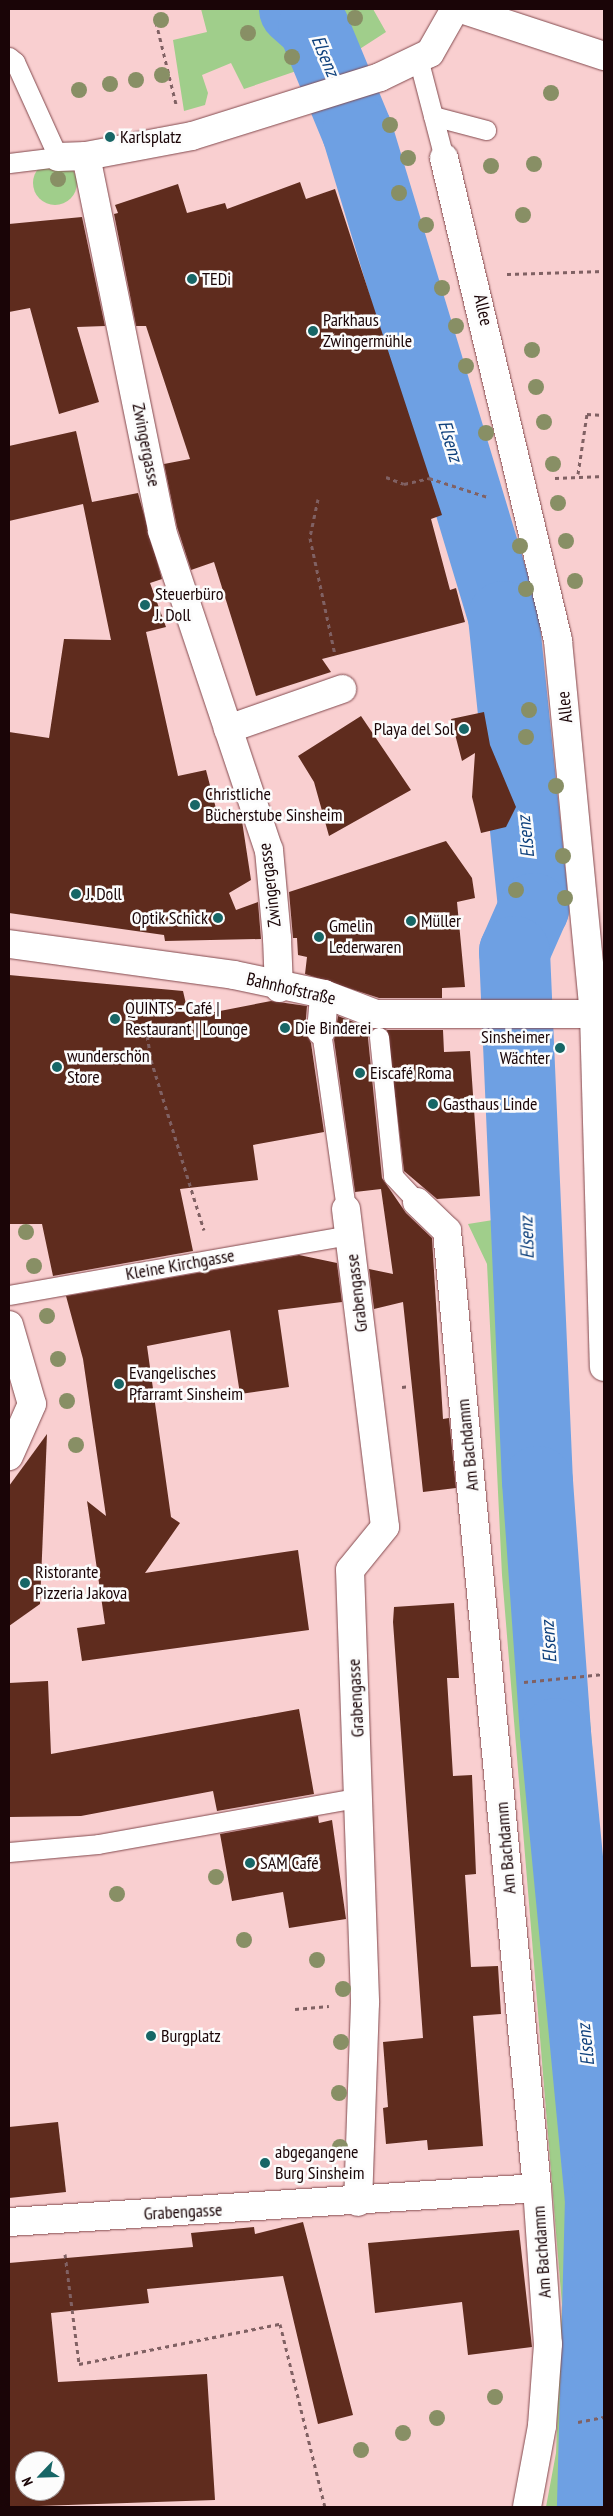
<!DOCTYPE html>
<meta charset="utf-8">
<style>
body{margin:0}
#map{position:relative;width:613px;height:2516px;overflow:hidden;background:#f9cfd0;font-family:"PT Sans Narrow",sans-serif}
div>[style]{position:absolute}
[style*='--x']{left:calc(var(--x)*1px);top:calc(var(--y)*1px);width:calc(var(--w)*1px);rotate:calc(var(--a)*1deg)}
.green>*{inset:0;background:#a0ce8b}
.round{border-radius:50%}
.stream>*{height:12px;margin:-6px;padding:0 6px;transform-origin:6px;border-radius:6px;background:#6ea0e3}
.river>*{height:71px;margin:-35.5px;padding:0 35.5px;transform-origin:35.5px;border-radius:35.5px;background:#6ea0e3}
.building>*{inset:0;background:#5f2c1e}
.path>*{height:3px;margin-top:-1.5px;transform-origin:0;background:repeating-linear-gradient(90deg,#806163 0 4px,transparent 0 8px)}
.roads{filter:drop-shadow(0 0 1px #834a4e) drop-shadow(0 0 1px #834a4e)}
.service>*{height:19px;margin:-9.5px;padding:0 9.5px;transform-origin:9.5px;border-radius:9.5px;background:#fff}
.pedestrian>*{height:28px;margin:-14px;padding:0 14px;transform-origin:14px;border-radius:14px;background:#fff}
.minor>*{height:28px;margin:-14px;padding:0 14px;transform-origin:14px;border-radius:14px;background:#fff}
.secondary>*{height:28px;margin:-14px;padding:0 14px;transform-origin:14px;border-radius:14px;background:#fff}
.trees>*{width:16px;height:16px;margin:-8px;border-radius:50%;background:#888f65}
.dots>*{width:14px;height:14px;translate:-50% -50%;box-sizing:border-box;border:2px solid #fcfcfc;border-radius:50%}
span{translate:-50% -50%;white-space:nowrap;text-align:center;line-height:1.15;-webkit-text-stroke:5px #fcfcfc;paint-order:stroke}
.poi-label{font-size:18px;color:#1a0507}
.left{translate:0 -50%;text-align:left}
.right{translate:-100% -50%;text-align:right}
.street-label{font-size:18px;color:#1a0507}
.water-label{font-size:19px;color:#0e407c;font-style:italic}
.frame{position:absolute;inset:0;border:10px solid #1a0507;pointer-events:none}
.north{position:absolute;left:15px;top:2451px;width:50px;height:50px;box-sizing:border-box;background:#fcfcfc;border:1px solid #a2999a;border-radius:50%;rotate:246deg;font-size:14px;font-weight:700;line-height:20px;text-align:center;color:#1a0507}
.north::after{content:'';display:block;margin:auto;width:18px;height:22px;background:#176666;clip-path:polygon(50% 0,100% 100%,50% 72%,0 100%)}
</style>
<div id="map">
<div class="green">
<div style="clip-path:polygon(201px 9px,260px 9px,267px 13px,283px 32px,300px 39px,308px 67px,244px 89px,231px 63px,202px 75px,208px 93px,205px 105px,184px 111px,173px 40px,207px 32px)"></div>
<div style="clip-path:polygon(315px 9px,373px 9px,386px 32px,352px 54px,340px 32px)"></div>
<div class="round" style="left:33px;top:161px;width:44px;height:44px"></div>
<div style="clip-path:polygon(483px 1034px,542px 1036px,549px 1232px,604px 1888px,604px 2507px,546px 2507px,556px 2453px,562px 2305px,502px 1575px,487px 1264px,468px 1224px,493px 1220px)"></div>
</div>
<div class="stream">
<div style="--x:391;--y:247;--w:34;--a:-40"></div>
</div>
<div class="river">
<div style="--x:294;--y:9;--w:25;--a:42"></div>
<div style="--x:313;--y:26;--w:115;--a:67.5"></div>
<div style="--x:357;--y:132;--w:506;--a:73.21"></div>
<div style="--x:503;--y:616;--w:294;--a:84.1"></div>
<div style="--x:533;--y:908;--w:47;--a:113.8"></div>
<div style="--x:514;--y:951;--w:530;--a:87.52"></div>
<div style="--x:537;--y:1481;--w:253;--a:85.9"></div>
<div style="--x:555;--y:1733;--w:467;--a:84.5"></div>
<div style="--x:600;--y:2198;--w:309;--a:91.5"></div>
</div>
<div class="building">
<div style="clip-path:polygon(300px 182px,306px 199px,335px 189px,442px 515px,431px 519px,450px 590px,456px 588px,465px 622px,322px 659px,331px 672px,256px 696px,214px 562px,191px 570px,177px 527px,164px 464px,190px 459px,146px 326px,136px 326px,114px 214px,118px 213px,115px 205px,178px 184px,187px 213px,225px 203px,227px 209px)"></div>
<div style="clip-path:polygon(82px 217px,105px 326px,77px 327px,99px 402px,59px 414px,30px 308px,9px 312px,9px 224px)"></div>
<div style="clip-path:polygon(76px 431px,92px 502px,138px 493px,162px 579px,150px 583px,166px 627px,146px 632px,178px 776px,206px 770px,220px 824px,242px 821px,251px 880px,229px 893px,236px 910px,258px 902px,261px 939px,165px 941px,164px 935px,9px 913px,9px 732px,49px 738px,64px 639px,111px 640px,83px 504px,9px 521px,9px 446px)"></div>
<div style="clip-path:polygon(484px 712px,490px 745px,516px 807px,506px 827px,481px 833px,472px 797px,475px 753px,462px 761px,451px 719px)"></div>
<div style="clip-path:polygon(361px 716px,411px 790px,329px 836px,314px 782px,298px 756px)"></div>
<div style="clip-path:polygon(446px 841px,472px 878px,475px 898px,457px 902px,465px 987px,442px 988px,442px 998px,379px 998px,305px 974px,307px 957px,298px 955px,297px 938px,293px 938px,289px 892px)"></div>
<div style="clip-path:polygon(9px 975px,183px 991px,189px 1017px,271px 1001px,307px 1006px,305px 1030px,311px 1043px,324px 1132px,253px 1145px,258px 1180px,180px 1189px,193px 1251px,53px 1276px,42px 1224px,9px 1224px)"></div>
<div style="clip-path:polygon(338px 1016px,372px 1029px,368px 1038px,382px 1178px,406px 1213px,432px 1238px,443px 1419px,449px 1418px,456px 1488px,423px 1492px,403px 1302px,374px 1309px,369px 1269px,393px 1274px,381px 1189px,355px 1192px,334px 1040px)"></div>
<div style="clip-path:polygon(387px 1030px,443px 1030px,444px 1052px,470px 1051px,480px 1196px,437px 1199px,404px 1171px)"></div>
<div style="clip-path:polygon(299px 1255px,337px 1263px,342px 1302px,278px 1310px,289px 1387px,240px 1394px,230px 1330px,147px 1346px,171px 1517px,180px 1523px,145px 1573px,298px 1550px,309px 1630px,82px 1661px,77px 1628px,105px 1624px,87px 1501px,106px 1516px,83px 1359px,66px 1296px)"></div>
<div style="clip-path:polygon(47px 1434px,40px 1604px,9px 1626px,9px 1486px)"></div>
<div style="clip-path:polygon(454px 1603px,459px 1678px,447px 1678px,453px 1776px,472px 1775px,476px 1874px,465px 1875px,471px 1967px,498px 1966px,501px 2014px,473px 2016px,483px 2146px,428px 2150px,427px 2140px,386px 2144px,383px 2108px,388px 2107px,383px 2042px,423px 2038px,393px 1622px,394px 1607px)"></div>
<div style="clip-path:polygon(48px 1681px,51px 1754px,299px 1709px,314px 1794px,217px 1811px,213px 1791px,81px 1816px,9px 1817px,9px 1683px)"></div>
<div style="clip-path:polygon(318px 1816px,319px 1823px,332px 1820px,346px 1919px,289px 1928px,283px 1892px,232px 1901px,220px 1834px)"></div>
<div style="clip-path:polygon(58px 2122px,66px 2192px,9px 2198px,9px 2127px)"></div>
<div style="clip-path:polygon(evenodd,303px 2222px,353px 2415px,318px 2424px,283px 2276px,147px 2289px,149px 2303px,51px 2313px,58px 2382px,207px 2374px,215px 2500px,9px 2507px,9px 2263px,193px 2247px,191px 2233px,254px 2227px,255px 2234px,303px 2222px,25px 2461px,55px 2461px,55px 2491px,25px 2491px,25px 2461px)"></div>
<div style="clip-path:polygon(519px 2230px,532px 2347px,468px 2355px,462px 2302px,375px 2313px,368px 2243px)"></div>
</div>
<div class="path">
<div style="--x:156;--y:22;--w:84;--a:76.3"></div>
<div style="--x:507;--y:274;--w:97;--a:-1.8"></div>
<div style="--x:578;--y:474;--w:61;--a:-81.5"></div>
<div style="--x:587;--y:414;--w:17;--a:3"></div>
<div style="--x:386;--y:477;--w:19;--a:21"></div>
<div style="--x:404;--y:484;--w:26;--a:-13"></div>
<div style="--x:429;--y:478;--w:62;--a:17.9"></div>
<div style="--x:555;--y:478;--w:49;--a:-2.3"></div>
<div style="--x:318;--y:499;--w:40;--a:102"></div>
<div style="--x:310;--y:538;--w:120;--a:77.9"></div>
<div style="--x:146;--y:1028;--w:32;--a:81"></div>
<div style="--x:151;--y:1060;--w:178;--a:72.7"></div>
<div style="--x:402;--y:1387;--w:8;--a:-7"></div>
<div style="--x:524;--y:1682;--w:80;--a:-5.7"></div>
<div style="--x:295;--y:2009;--w:34;--a:-5"></div>
<div style="--x:65;--y:2254;--w:111;--a:82.7"></div>
<div style="--x:79;--y:2364;--w:205;--a:-11.3"></div>
<div style="--x:280;--y:2324;--w:188;--a:76.2"></div>
<div style="--x:578;--y:2422;--w:26;--a:-11"></div>
</div>
<div class="roads">
<div class="service">
<div style="--x:9;--y:57;--w:8;--a:40"></div>
<div style="--x:15;--y:62;--w:104;--a:65.6"></div>
<div style="--x:58;--y:157;--w:49;--a:173"></div>
<div style="--x:419;--y:62;--w:99;--a:75.4"></div>
<div style="--x:433;--y:116;--w:55;--a:14.8"></div>
<div style="--x:321;--y:1031;--w:180;--a:82"></div>
<div style="--x:379;--y:1037;--w:140;--a:84.2"></div>
<div style="--x:393;--y:1176;--w:35;--a:47"></div>
<div style="--x:9;--y:1295;--w:346;--a:-10"></div>
<div style="--x:9;--y:1852;--w:89;--a:-5.1"></div>
<div style="--x:98;--y:1844;--w:267;--a:-10.1"></div>
</div>
<div class="pedestrian">
<div style="--x:444;--y:158;--w:496;--a:76.7"></div>
<div style="--x:558;--y:641;--w:375;--a:84.5"></div>
<div style="--x:594;--y:1014;--w:353;--a:88.4"></div>
<div style="--x:277;--y:938;--w:50;--a:87.7"></div>
<div style="--x:9;--y:944;--w:227;--a:7.8"></div>
<div style="--x:234;--y:975;--w:92;--a:11.9"></div>
<div style="--x:324;--y:994;--w:56;--a:21"></div>
<div style="--x:376;--y:1014;--w:228;--a:0"></div>
<div style="--x:321;--y:1031;--w:37;--a:-85"></div>
</div>
<div class="minor">
<div style="--x:86;--y:156;--w:383;--a:78.5"></div>
<div style="--x:162;--y:531;--w:336;--a:71.5"></div>
<div style="--x:269;--y:850;--w:88;--a:84.8"></div>
<div style="--x:58;--y:157;--w:28;--a:-2"></div>
<div style="--x:86;--y:156;--w:108;--a:-10.7"></div>
<div style="--x:192;--y:136;--w:197;--a:-17.4"></div>
<div style="--x:380;--y:77;--w:55;--a:-25.6"></div>
<div style="--x:430;--y:53;--w:51;--a:-60.4"></div>
<div style="--x:228;--y:729;--w:121;--a:-19.3"></div>
<div style="--x:417;--y:1202;--w:42;--a:44"></div>
<div style="--x:447;--y:1231;--w:961;--a:84.63"></div>
<div style="--x:537;--y:2188;--w:156;--a:86"></div>
<div style="--x:548;--y:2344;--w:82;--a:94.2"></div>
<div style="--x:542;--y:2426;--w:82;--a:100.5"></div>
<div style="--x:346;--y:1209;--w:320;--a:83"></div>
<div style="--x:385;--y:1527;--w:55;--a:129.1"></div>
<div style="--x:350;--y:1570;--w:433;--a:88"></div>
<div style="--x:365;--y:2003;--w:199;--a:92"></div>
<div style="--x:9;--y:1325;--w:82;--a:73.8"></div>
<div style="--x:32;--y:1404;--w:57;--a:113.9"></div>
<div style="--x:9;--y:2222;--w:529;--a:-3.68"></div>
</div>
<div class="secondary">
<div style="--x:461;--y:9;--w:151;--a:18.2"></div>
</div>
</div>
<div class="trees">
<div style="left:355px;top:18px"></div>
<div style="left:161px;top:20px"></div>
<div style="left:248px;top:33px"></div>
<div style="left:292px;top:57px"></div>
<div style="left:162px;top:75px"></div>
<div style="left:136px;top:80px"></div>
<div style="left:110px;top:84px"></div>
<div style="left:79px;top:90px"></div>
<div style="left:551px;top:93px"></div>
<div style="left:390px;top:125px"></div>
<div style="left:408px;top:158px"></div>
<div style="left:534px;top:164px"></div>
<div style="left:491px;top:166px"></div>
<div style="left:58px;top:179px"></div>
<div style="left:399px;top:193px"></div>
<div style="left:523px;top:215px"></div>
<div style="left:426px;top:225px"></div>
<div style="left:442px;top:288px"></div>
<div style="left:456px;top:326px"></div>
<div style="left:532px;top:350px"></div>
<div style="left:466px;top:366px"></div>
<div style="left:536px;top:387px"></div>
<div style="left:544px;top:422px"></div>
<div style="left:486px;top:433px"></div>
<div style="left:553px;top:464px"></div>
<div style="left:558px;top:503px"></div>
<div style="left:566px;top:541px"></div>
<div style="left:520px;top:546px"></div>
<div style="left:575px;top:581px"></div>
<div style="left:526px;top:589px"></div>
<div style="left:529px;top:710px"></div>
<div style="left:526px;top:737px"></div>
<div style="left:556px;top:786px"></div>
<div style="left:563px;top:856px"></div>
<div style="left:516px;top:890px"></div>
<div style="left:565px;top:898px"></div>
<div style="left:26px;top:1232px"></div>
<div style="left:34px;top:1266px"></div>
<div style="left:47px;top:1316px"></div>
<div style="left:58px;top:1359px"></div>
<div style="left:67px;top:1401px"></div>
<div style="left:76px;top:1445px"></div>
<div style="left:216px;top:1877px"></div>
<div style="left:117px;top:1894px"></div>
<div style="left:244px;top:1940px"></div>
<div style="left:317px;top:1960px"></div>
<div style="left:343px;top:1989px"></div>
<div style="left:341px;top:2042px"></div>
<div style="left:339px;top:2093px"></div>
<div style="left:340px;top:2147px"></div>
<div style="left:495px;top:2397px"></div>
<div style="left:437px;top:2418px"></div>
<div style="left:403px;top:2433px"></div>
<div style="left:361px;top:2450px"></div>
</div>
<div class="dots">
<div style="left:110px;top:137px;background:#176666"></div>
<div style="left:192px;top:279px;background:#176666"></div>
<div style="left:313px;top:331px;background:#176666"></div>
<div style="left:145px;top:605px;background:#176666"></div>
<div style="left:464px;top:729px;background:#176666"></div>
<div style="left:195px;top:805px;background:#176666"></div>
<div style="left:76px;top:894px;background:#176666"></div>
<div style="left:218px;top:918px;background:#176666"></div>
<div style="left:411px;top:921px;background:#176666"></div>
<div style="left:319px;top:937px;background:#176666"></div>
<div style="left:115px;top:1019px;background:#176666"></div>
<div style="left:285px;top:1028px;background:#176666"></div>
<div style="left:560px;top:1048px;background:#176666"></div>
<div style="left:57px;top:1067px;background:#176666"></div>
<div style="left:360px;top:1073px;background:#176666"></div>
<div style="left:433px;top:1104px;background:#176666"></div>
<div style="left:119px;top:1384px;background:#176666"></div>
<div style="left:25px;top:1583px;background:#176666"></div>
<div style="left:250px;top:1863px;background:#176666"></div>
<div style="left:151px;top:2036px;background:#176666"></div>
<div style="left:265px;top:2163px;background:#176666"></div>
</div>
<div class="poi-label">
<span class="left" style="left:120px;top:137px">Karlsplatz</span>
<span class="left" style="left:202px;top:279px">TEDi</span>
<span class="left" style="left:323px;top:331px">Parkhaus<br>Zwingermühle</span>
<span class="left" style="left:155px;top:605px">Steuerbüro<br>J. Doll</span>
<span class="right" style="left:454px;top:729px">Playa del Sol</span>
<span class="left" style="left:205px;top:805px">Christliche<br>Bücherstube Sinsheim</span>
<span class="left" style="left:86px;top:894px">J. Doll</span>
<span class="right" style="left:208px;top:918px">Optik Schick</span>
<span class="left" style="left:421px;top:921px">Müller</span>
<span class="left" style="left:329px;top:937px">Gmelin<br>Lederwaren</span>
<span class="left" style="left:125px;top:1019px">QUINTS - Café |<br>Restaurant | Lounge</span>
<span class="left" style="left:295px;top:1028px">Die Binderei</span>
<span class="right" style="left:550px;top:1048px">Sinsheimer<br>Wächter</span>
<span class="left" style="left:67px;top:1067px">wunderschön<br>Store</span>
<span class="left" style="left:370px;top:1073px">Eiscafé Roma</span>
<span class="left" style="left:443px;top:1104px">Gasthaus Linde</span>
<span class="left" style="left:129px;top:1384px">Evangelisches<br>Pfarramt Sinsheim</span>
<span class="left" style="left:35px;top:1583px">Ristorante<br>Pizzeria Jakova</span>
<span class="left" style="left:260px;top:1863px">SAM Café</span>
<span class="left" style="left:161px;top:2036px">Burgplatz</span>
<span class="left" style="left:275px;top:2163px">abgegangene<br>Burg Sinsheim</span>
</div>
<div class="street-label">
<span style="left:483px;top:310px;rotate:77deg">Allee</span>
<span style="left:146px;top:445px;rotate:79deg">Zwingergasse</span>
<span style="left:565px;top:707px;rotate:-96deg">Allee</span>
<span style="left:270px;top:885px;rotate:-97deg">Zwingergasse</span>
<span style="left:291px;top:989px;rotate:13deg">Bahnhofstraße</span>
<span style="left:180px;top:1265px;rotate:-10deg">Kleine Kirchgasse</span>
<span style="left:357px;top:1293px;rotate:-97deg">Grabengasse</span>
<span style="left:468px;top:1445px;rotate:-96deg">Am Bachdamm</span>
<span style="left:356px;top:1698px;rotate:-93deg">Grabengasse</span>
<span style="left:506px;top:1848px;rotate:-95deg">Am Bachdamm</span>
<span style="left:183px;top:2212px;rotate:-3deg">Grabengasse</span>
<span style="left:542px;top:2252px;rotate:-94deg">Am Bachdamm</span>
</div>
<div class="water-label">
<span style="left:325px;top:56px;rotate:67deg">Elsenz</span>
<span style="left:450px;top:441px;rotate:73deg">Elsenz</span>
<span style="left:526px;top:837px;rotate:-96deg">Elsenz</span>
<span style="left:527px;top:1238px;rotate:-92deg">Elsenz</span>
<span style="left:549px;top:1642px;rotate:-94deg">Elsenz</span>
<span style="left:586px;top:2045px;rotate:-96deg">Elsenz</span>
</div>
<div class="frame"></div>
<div class="north">N</div>
</div>
